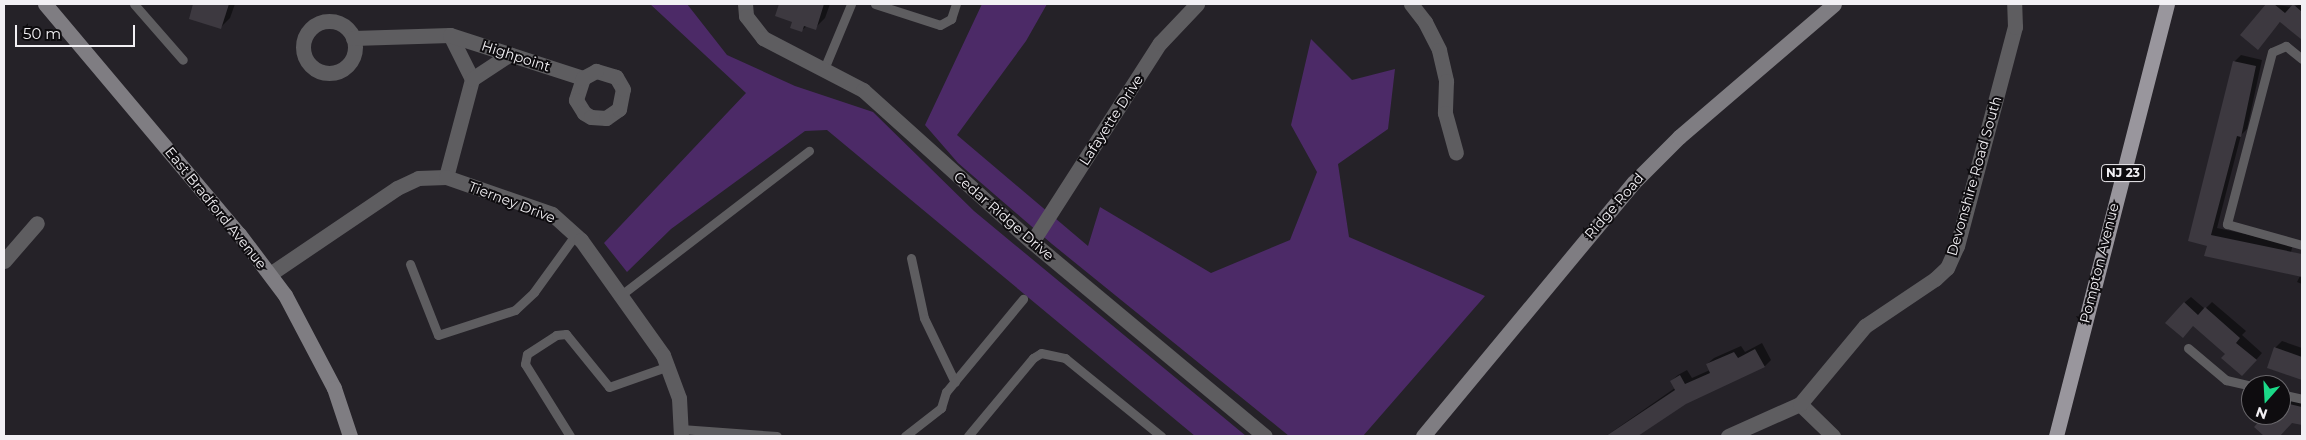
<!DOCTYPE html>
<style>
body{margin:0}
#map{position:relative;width:2306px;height:440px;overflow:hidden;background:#252228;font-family:Montserrat,sans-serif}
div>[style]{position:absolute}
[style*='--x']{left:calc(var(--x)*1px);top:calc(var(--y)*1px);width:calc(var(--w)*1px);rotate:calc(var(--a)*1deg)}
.green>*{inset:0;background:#4c2a67}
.shadow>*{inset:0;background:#0007}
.building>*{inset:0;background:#3d3940}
.lane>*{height:9px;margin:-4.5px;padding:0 4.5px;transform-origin:4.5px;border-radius:4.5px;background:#5e5d60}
.street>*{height:15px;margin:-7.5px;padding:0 7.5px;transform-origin:7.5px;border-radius:7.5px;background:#5e5d60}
.street>.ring{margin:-7.5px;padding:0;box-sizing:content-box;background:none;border:15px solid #5e5d60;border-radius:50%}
.secondary>*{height:15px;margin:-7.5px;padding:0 7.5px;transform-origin:7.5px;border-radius:7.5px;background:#7f7d82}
.primary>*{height:15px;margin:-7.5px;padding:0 7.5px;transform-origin:7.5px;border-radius:7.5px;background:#99969d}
span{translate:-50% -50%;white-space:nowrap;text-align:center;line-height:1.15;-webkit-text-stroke:4px #0e0c0f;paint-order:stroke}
.shield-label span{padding:1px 4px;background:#0e0c0f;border:1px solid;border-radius:4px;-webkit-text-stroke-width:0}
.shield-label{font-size:12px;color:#f2f0f4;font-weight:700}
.street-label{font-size:14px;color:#f2f0f4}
.frame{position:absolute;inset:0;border:5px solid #f2f0f4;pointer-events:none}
.north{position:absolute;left:2241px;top:375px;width:50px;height:50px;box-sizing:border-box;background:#0e0c0f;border:1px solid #69676b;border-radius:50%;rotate:199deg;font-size:14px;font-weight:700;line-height:20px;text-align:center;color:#f2f0f4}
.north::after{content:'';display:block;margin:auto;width:18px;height:22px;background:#1bd988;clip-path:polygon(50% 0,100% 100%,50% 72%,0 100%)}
.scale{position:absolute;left:15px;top:25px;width:120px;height:22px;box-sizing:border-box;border:2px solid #f2f0f4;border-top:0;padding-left:6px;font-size:15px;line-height:18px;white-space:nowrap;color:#f2f0f4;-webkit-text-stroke:4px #0e0c0f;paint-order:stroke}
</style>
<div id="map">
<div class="green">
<div style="clip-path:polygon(650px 4px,687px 4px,727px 55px,795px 86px,873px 112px,974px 211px,1246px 436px,1195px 436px,827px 130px,805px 131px,671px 229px,627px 272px,604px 243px,746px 93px)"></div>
<div style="clip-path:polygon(982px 4px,1047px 4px,1026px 41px,957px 135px,1088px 246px,1100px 207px,1211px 273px,1290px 240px,1317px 172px,1291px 125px,1311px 39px,1352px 80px,1395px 69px,1388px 129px,1338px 164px,1349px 237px,1485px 296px,1363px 436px,1289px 436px,1052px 244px,958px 163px,925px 125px)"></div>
</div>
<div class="shadow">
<div style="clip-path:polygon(195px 4px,235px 4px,230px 18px,220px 28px,190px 18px)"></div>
<div style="clip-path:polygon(781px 4px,830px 4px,825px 18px,815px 28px,807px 26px,802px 30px,794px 21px,777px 16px)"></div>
<div style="clip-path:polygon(2268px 4px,2292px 7px,2302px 4px,2302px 40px,2281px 21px,2264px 41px,2242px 35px)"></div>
<div style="clip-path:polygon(2241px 55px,2262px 60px,2247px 129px,2241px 135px,2217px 228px,2293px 244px,2291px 252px,2302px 255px,2302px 284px,2297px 282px,2300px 276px,2206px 255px,2208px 245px,2189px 240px,2235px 61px)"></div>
<div style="clip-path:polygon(2191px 297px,2205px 309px,2212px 302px,2246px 331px,2242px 335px,2262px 353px,2249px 368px,2227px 354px,2184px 303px)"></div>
<div style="clip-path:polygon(2282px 341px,2302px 348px,2302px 379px,2268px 368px,2275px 348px)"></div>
<div style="clip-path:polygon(1762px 343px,1771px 360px,1765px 366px,1686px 403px,1636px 436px,1606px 436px,1675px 388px,1671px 381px,1678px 375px,1687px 370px,1692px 378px,1710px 370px,1707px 364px,1714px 358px,1741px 346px,1745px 352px)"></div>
<div style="clip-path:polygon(2251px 392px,2251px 412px,2244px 411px,2247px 395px)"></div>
<div style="clip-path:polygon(2281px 398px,2302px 403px,2302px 424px,2292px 421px,2279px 436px,2266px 436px,2256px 427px,2267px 416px,2263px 415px,2281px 415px)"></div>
</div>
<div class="building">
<div style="clip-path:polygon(193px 4px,229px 4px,221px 29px,189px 19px)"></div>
<div style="clip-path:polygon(779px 4px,824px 4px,816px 30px,804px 26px,802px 32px,790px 28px,792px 22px,775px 16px)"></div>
<div style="clip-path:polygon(2266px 4px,2274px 4px,2285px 13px,2293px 4px,2302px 12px,2302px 40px,2280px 22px,2258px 50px,2240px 35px)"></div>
<div style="clip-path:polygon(2233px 61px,2256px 66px,2241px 137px,2237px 136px,2211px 235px,2302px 254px,2302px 277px,2204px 256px,2207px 246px,2188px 241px)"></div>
<div style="clip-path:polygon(2184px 302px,2198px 315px,2205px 307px,2240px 338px,2236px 343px,2257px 360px,2242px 376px,2221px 358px,2225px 354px,2193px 326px,2183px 338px,2165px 323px)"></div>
<div style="clip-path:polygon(2274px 347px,2302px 357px,2302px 380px,2267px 368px)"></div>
<div style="clip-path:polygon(1755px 349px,1765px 367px,1686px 404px,1638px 436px,1606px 436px,1675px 390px,1670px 381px,1680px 375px,1685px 384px,1710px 373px,1706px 364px,1734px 352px,1738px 358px)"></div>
<div style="clip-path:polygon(2281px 402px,2302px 407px,2302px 425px,2292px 423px,2280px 436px,2264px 436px,2254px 427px,2265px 415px,2281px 415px)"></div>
</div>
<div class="lane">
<div style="--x:134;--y:4;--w:74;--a:48.8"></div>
<div style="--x:875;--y:4;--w:68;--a:17.9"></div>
<div style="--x:940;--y:25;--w:13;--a:-29"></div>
<div style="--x:951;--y:19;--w:16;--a:-72"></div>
<div style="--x:2302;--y:59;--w:21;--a:-141"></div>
<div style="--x:2286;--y:46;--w:15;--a:157"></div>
<div style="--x:2272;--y:52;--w:178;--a:104.7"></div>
<div style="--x:2227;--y:224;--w:78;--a:15.6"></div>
<div style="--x:824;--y:69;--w:70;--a:-67.4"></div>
<div style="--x:911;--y:258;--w:61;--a:77.8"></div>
<div style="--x:924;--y:318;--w:71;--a:64.2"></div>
<div style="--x:410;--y:264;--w:76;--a:68.5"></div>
<div style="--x:438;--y:335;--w:81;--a:-18"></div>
<div style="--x:515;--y:310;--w:26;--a:-43"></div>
<div style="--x:534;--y:292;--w:72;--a:-54.1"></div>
<div style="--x:621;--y:295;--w:237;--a:-37.5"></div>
<div style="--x:2188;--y:348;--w:50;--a:40.1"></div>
<div style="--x:2226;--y:380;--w:26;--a:13"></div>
<div style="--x:2281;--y:394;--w:22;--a:13"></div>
<div style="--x:681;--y:429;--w:96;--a:4.2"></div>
<div style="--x:570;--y:436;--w:85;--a:-122"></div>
<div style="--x:525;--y:364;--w:10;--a:-79"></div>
<div style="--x:527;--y:354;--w:35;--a:-33"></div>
<div style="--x:556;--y:335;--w:10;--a:-6"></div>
<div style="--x:566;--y:334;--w:68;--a:50.9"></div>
<div style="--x:609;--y:387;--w:64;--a:-19.3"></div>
<div style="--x:905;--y:436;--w:46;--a:-37.9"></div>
<div style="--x:941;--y:408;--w:17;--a:-73"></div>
<div style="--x:946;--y:392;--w:121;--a:-50.4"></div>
<div style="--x:968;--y:436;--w:102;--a:-50.2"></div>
<div style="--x:1033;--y:358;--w:9;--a:-32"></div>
<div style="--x:1041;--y:353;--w:25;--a:12"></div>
<div style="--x:1065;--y:358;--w:124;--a:39.1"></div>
</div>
<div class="street">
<div style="--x:745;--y:4;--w:12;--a:85"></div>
<div style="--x:746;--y:16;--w:28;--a:52"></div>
<div style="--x:763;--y:38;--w:113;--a:27.5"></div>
<div style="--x:863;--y:90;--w:227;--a:42"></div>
<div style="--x:1032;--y:242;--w:303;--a:39.8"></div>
<div style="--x:1411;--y:4;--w:23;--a:52"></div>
<div style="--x:1425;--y:22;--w:31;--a:63"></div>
<div style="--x:1439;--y:50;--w:32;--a:77"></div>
<div style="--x:1446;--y:81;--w:32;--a:92"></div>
<div style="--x:1445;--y:113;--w:41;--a:74.6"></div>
<div class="ring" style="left:303px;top:21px;width:37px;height:37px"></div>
<div style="--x:450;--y:35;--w:49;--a:63.4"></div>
<div style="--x:353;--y:38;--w:97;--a:-1.8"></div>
<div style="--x:450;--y:35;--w:140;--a:17.9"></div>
<div style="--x:583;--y:78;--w:23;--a:108"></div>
<div style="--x:576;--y:100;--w:15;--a:58"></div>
<div style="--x:584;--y:113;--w:8;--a:30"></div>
<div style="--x:591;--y:117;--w:15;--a:4"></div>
<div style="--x:606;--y:118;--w:16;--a:-35"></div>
<div style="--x:619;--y:109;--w:20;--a:-79"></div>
<div style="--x:623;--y:89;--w:14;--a:-120"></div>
<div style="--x:616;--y:77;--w:21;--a:-163"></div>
<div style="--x:596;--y:71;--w:15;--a:152"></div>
<div style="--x:446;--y:177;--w:101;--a:-75.1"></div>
<div style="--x:472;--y:79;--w:45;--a:-33.3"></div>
<div style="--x:1032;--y:242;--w:237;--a:-57.3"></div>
<div style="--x:1160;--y:43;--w:54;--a:-46.5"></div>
<div style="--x:4;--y:261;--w:50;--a:-49"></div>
<div style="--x:270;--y:274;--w:153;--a:-34.1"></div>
<div style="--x:397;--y:188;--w:23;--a:-25"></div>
<div style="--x:418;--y:178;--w:28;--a:-2"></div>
<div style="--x:446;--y:177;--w:112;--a:19.2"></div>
<div style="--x:552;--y:214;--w:39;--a:42"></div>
<div style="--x:581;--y:240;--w:141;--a:54.5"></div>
<div style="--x:663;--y:355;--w:46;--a:69.6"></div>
<div style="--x:679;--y:398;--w:38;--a:87"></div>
<div style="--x:1800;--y:404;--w:46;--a:44.1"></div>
<div style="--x:1728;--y:436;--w:79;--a:-24"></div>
<div style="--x:1800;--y:404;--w:102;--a:-50.2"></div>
<div style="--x:1865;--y:326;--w:84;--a:-33.9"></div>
<div style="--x:1935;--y:279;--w:16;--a:-43"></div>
<div style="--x:1947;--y:268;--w:24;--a:-66"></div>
<div style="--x:1957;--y:246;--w:227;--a:-75.2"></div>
<div style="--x:2015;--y:27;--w:23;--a:-92"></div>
</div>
<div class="secondary">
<div style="--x:45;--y:4;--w:301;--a:49.9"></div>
<div style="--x:239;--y:234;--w:76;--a:53"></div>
<div style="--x:285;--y:295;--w:105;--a:62.2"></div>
<div style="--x:334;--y:388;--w:51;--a:71.6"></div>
<div style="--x:1423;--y:436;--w:330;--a:-50.3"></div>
<div style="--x:1634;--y:182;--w:64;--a:-45"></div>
<div style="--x:1679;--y:137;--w:204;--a:-40.6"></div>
</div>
<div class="primary">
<div style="--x:2056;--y:436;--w:446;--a:-75.6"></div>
</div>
<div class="shield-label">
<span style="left:2123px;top:173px">NJ 23</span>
</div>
<div class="street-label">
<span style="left:516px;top:56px;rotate:18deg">Highpoint</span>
<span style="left:1111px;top:120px;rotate:-57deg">Lafayette Drive</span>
<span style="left:1974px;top:176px;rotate:-74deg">Devonshire Road South</span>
<span style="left:512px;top:202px;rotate:21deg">Tierney Drive</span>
<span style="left:1614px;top:206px;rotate:-49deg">Ridge Road</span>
<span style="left:216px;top:208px;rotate:51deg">East Bradford Avenue</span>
<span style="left:1004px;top:216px;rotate:41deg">Cedar Ridge Drive</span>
<span style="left:2099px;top:263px;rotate:-76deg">Pompton Avenue</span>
</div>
<div class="frame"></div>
<div class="north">N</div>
<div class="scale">50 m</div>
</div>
